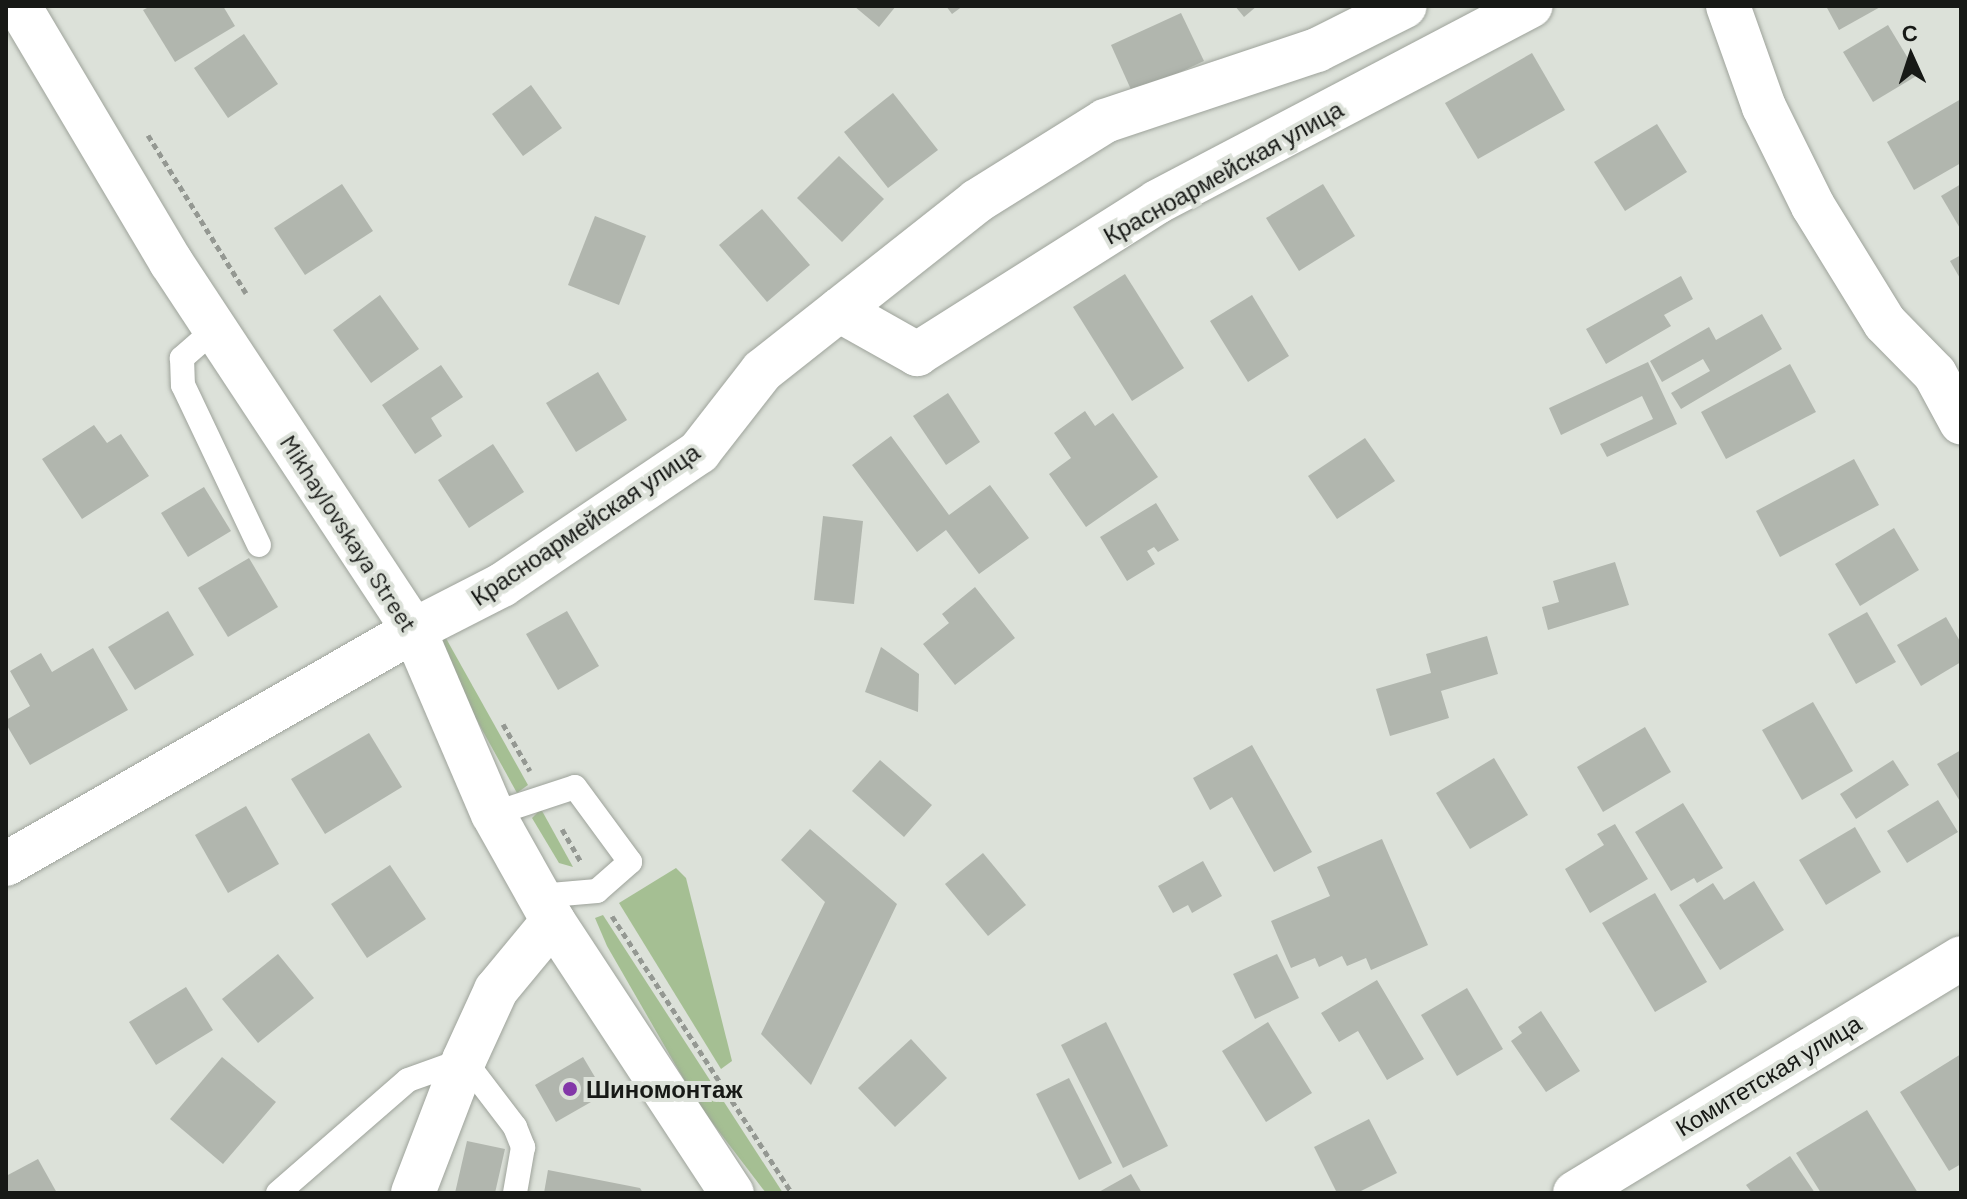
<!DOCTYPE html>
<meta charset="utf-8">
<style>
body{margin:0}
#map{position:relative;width:1967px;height:1199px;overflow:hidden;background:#dce1d9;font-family:Barlow,sans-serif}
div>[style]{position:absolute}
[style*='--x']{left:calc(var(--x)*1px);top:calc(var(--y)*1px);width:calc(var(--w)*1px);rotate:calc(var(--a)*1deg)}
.green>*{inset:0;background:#a5bf93}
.building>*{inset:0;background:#b1b6ae}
.path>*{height:5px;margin-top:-2.5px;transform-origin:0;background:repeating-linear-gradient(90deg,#949892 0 6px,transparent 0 10px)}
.roads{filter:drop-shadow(0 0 2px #9ea39b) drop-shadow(0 0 2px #9ea39b)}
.service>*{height:24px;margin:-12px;padding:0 12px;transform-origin:12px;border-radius:12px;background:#fff}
.minor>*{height:44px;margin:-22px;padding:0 22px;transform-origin:22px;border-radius:22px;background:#fff}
.tertiary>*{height:44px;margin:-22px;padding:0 22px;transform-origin:22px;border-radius:22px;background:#fff}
.secondary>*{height:44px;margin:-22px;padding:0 22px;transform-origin:22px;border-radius:22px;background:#fff}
.dots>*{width:22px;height:22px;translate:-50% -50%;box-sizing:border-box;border:4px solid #dce1d9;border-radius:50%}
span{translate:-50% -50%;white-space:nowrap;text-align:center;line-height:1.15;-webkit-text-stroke:8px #dce1d9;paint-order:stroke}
.street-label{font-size:24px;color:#171916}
.poi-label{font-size:24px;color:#171916;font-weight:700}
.left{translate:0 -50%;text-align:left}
.frame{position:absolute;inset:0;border:8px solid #171916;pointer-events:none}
.north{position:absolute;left:1871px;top:16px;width:80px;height:80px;-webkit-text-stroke:6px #dce1d9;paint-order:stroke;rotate:357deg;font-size:22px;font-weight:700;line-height:32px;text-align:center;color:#171916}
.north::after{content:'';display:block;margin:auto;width:28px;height:36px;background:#171916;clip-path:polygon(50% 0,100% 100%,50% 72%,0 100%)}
</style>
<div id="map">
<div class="green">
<div style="clip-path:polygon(443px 633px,528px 785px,517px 793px,432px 639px)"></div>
<div style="clip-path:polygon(541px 809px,573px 867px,559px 863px,532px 818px)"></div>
<div style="clip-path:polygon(676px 868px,686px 878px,732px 1061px,721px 1069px,619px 903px)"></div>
<div style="clip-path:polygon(603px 915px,783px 1193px,766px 1193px,698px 1104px,607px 946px,595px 918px)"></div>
</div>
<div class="building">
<div style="clip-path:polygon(151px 6px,223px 6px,235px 26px,175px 62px,143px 10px)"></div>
<div style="clip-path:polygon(854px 6px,896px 6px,879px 27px)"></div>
<div style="clip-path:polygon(946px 6px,963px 6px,952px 14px)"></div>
<div style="clip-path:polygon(1235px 6px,1257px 6px,1244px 17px)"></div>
<div style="clip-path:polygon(1826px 6px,1882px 6px,1839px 30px)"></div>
<div style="clip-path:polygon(1181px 13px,1204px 61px,1133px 94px,1111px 45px)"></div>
<div style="clip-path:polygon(1888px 25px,1918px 75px,1873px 102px,1843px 52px)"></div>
<div style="clip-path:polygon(244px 34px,278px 84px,228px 118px,194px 68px)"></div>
<div style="clip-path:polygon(1532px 53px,1565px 110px,1478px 159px,1445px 103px)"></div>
<div style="clip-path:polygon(531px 85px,562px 128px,523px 156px,492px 114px)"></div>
<div style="clip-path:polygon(893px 93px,938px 150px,888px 188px,844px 132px)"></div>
<div style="clip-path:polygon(1961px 99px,1961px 163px,1914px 190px,1887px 142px)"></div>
<div style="clip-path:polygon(1657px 124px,1687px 172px,1625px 211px,1594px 162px)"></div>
<div style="clip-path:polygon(839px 156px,884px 199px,842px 242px,797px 198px)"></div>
<div style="clip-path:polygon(342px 184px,373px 231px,305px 275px,274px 228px)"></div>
<div style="clip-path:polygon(1323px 184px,1355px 236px,1299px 271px,1266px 218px)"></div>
<div style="clip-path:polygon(1961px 184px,1961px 230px,1941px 196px)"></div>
<div style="clip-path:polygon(762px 209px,810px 265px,767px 302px,719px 245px)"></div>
<div style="clip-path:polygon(595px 216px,646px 236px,619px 305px,568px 285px)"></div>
<div style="clip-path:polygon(1961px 255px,1961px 280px,1950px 261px)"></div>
<div style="clip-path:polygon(1125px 274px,1184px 368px,1132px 401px,1073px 307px)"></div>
<div style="clip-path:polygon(1681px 276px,1693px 299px,1664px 315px,1671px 326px,1606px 364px,1586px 329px)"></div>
<div style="clip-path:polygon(380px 295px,419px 349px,371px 383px,333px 330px)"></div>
<div style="clip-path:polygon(1252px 295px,1289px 356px,1248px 382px,1210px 321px)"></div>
<div style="clip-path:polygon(1762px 314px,1782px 349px,1681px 409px,1671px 393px,1710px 371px,1703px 359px,1662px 382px,1650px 361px,1709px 327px,1716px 340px)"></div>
<div style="clip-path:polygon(1648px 362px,1677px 424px,1607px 457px,1600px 444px,1653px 419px,1642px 396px,1561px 435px,1549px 408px)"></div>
<div style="clip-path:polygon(1790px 364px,1816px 412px,1726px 459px,1701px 412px)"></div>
<div style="clip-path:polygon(441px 365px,463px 397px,431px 418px,442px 436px,415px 454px,382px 405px)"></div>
<div style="clip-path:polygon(598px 372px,627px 420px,576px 452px,546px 403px)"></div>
<div style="clip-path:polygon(948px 393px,980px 442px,946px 465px,913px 416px)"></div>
<div style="clip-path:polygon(1085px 411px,1095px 426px,1113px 413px,1158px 477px,1086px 527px,1049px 474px,1071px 458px,1054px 433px)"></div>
<div style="clip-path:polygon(94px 425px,107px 443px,121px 434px,149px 476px,82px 519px,42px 459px)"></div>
<div style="clip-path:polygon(891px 436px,949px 515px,990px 485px,1029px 538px,979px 574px,946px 530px,917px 552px,852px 465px)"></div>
<div style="clip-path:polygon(1365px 438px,1395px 481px,1337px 519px,1308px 476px)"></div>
<div style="clip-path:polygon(493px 444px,524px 492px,469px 528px,438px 480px)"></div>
<div style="clip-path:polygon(1854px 459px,1879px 505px,1780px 557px,1756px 511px)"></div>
<div style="clip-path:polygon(204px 487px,231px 531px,188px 557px,161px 513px)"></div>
<div style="clip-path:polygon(1156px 503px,1179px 540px,1158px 552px,1154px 547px,1147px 551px,1155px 564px,1127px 581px,1100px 537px)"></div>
<div style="clip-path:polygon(823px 516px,863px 521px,854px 604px,814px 600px)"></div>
<div style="clip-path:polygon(1894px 528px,1919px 570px,1860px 606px,1835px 564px)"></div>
<div style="clip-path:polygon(249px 558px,278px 607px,228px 637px,198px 588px)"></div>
<div style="clip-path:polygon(1615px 562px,1629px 605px,1548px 630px,1542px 607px,1559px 602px,1553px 581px)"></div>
<div style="clip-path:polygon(975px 587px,1015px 638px,955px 685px,923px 644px,949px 623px,942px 614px)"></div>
<div style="clip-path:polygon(168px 611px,194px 655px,135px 690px,108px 647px)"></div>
<div style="clip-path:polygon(567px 611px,599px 666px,558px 690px,526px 634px)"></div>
<div style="clip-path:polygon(1867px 612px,1896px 662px,1856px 684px,1828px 634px)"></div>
<div style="clip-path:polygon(1946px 617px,1961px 643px,1961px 662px,1921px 686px,1897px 645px)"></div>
<div style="clip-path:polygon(1487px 636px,1498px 674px,1441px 691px,1449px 718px,1390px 736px,1376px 689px,1431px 673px,1426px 654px)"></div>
<div style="clip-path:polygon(881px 647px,919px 674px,918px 712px,865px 692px)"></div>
<div style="clip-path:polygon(93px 648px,128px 710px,30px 765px,6px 724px,6px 720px,30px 706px,10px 671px,41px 653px,52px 672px)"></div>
<div style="clip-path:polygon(1813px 702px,1853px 771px,1802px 800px,1762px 730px)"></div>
<div style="clip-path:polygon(1645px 727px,1671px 772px,1603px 812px,1577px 767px)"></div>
<div style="clip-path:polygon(369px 733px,402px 787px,325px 834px,291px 779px)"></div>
<div style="clip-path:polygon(1252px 745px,1312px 852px,1274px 872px,1232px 797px,1210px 810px,1193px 778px)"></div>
<div style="clip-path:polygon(1961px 750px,1961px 803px,1937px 764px)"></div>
<div style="clip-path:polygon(1494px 758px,1528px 815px,1470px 849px,1436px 793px)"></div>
<div style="clip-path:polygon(880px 760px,932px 805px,904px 837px,852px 791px)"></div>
<div style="clip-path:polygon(1893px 760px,1909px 785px,1856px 819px,1840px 794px)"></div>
<div style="clip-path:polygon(1938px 800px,1958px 832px,1907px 863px,1887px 831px)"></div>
<div style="clip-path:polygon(1683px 803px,1723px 868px,1697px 883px,1694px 878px,1671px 891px,1635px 832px)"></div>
<div style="clip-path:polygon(246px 806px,279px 864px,228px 893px,195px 835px)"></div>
<div style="clip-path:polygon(1615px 824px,1648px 879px,1590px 913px,1565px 869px,1604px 845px,1597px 834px)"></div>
<div style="clip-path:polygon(1855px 827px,1881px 872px,1826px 905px,1799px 860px)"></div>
<div style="clip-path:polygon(810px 829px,897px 904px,811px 1085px,761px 1034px,825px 902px,781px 860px)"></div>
<div style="clip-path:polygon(1382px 839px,1428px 945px,1371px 970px,1366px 958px,1347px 966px,1342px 956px,1319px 967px,1315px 958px,1291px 968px,1271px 921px,1330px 896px,1317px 867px)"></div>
<div style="clip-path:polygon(983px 853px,1026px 905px,988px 936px,945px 884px)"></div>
<div style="clip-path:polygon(1203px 861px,1222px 896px,1192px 913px,1188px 905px,1173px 913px,1158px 886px)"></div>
<div style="clip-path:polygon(390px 865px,426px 919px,367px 958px,331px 904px)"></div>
<div style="clip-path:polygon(1754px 881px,1784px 930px,1720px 970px,1679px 905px,1713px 883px,1724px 900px)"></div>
<div style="clip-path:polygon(1655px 893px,1707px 982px,1655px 1012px,1602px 923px)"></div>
<div style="clip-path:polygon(278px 954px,314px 998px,258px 1043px,222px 999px)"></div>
<div style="clip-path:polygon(1277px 954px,1299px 998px,1255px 1019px,1233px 974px)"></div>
<div style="clip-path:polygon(1377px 980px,1424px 1059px,1387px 1080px,1358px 1031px,1339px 1042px,1321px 1013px)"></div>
<div style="clip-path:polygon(186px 987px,213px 1030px,156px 1065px,129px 1022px)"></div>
<div style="clip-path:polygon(1467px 988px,1503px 1049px,1457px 1076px,1421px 1015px)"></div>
<div style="clip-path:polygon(1541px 1011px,1580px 1071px,1546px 1092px,1511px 1041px,1522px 1033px,1518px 1027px)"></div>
<div style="clip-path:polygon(1106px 1022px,1168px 1146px,1123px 1168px,1061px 1045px)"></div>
<div style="clip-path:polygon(1268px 1022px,1312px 1093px,1266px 1122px,1222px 1051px)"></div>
<div style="clip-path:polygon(911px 1039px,947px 1078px,895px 1127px,858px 1088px)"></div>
<div style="clip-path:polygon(1961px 1054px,1961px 1164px,1949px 1171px,1900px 1092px)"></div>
<div style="clip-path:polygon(222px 1057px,276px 1102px,223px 1164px,170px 1119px)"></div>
<div style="clip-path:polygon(583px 1057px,605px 1094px,556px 1122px,535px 1085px)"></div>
<div style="clip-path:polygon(1069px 1078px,1112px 1163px,1079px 1180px,1036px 1094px)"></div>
<div style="clip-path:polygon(1867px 1110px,1918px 1193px,1821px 1193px,1796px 1153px)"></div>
<div style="clip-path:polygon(1369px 1119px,1397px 1173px,1357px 1193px,1337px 1193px,1314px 1147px)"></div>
<div style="clip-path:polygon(467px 1141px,505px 1149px,495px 1193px,455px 1193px)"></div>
<div style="clip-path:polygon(1790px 1156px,1815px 1193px,1752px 1193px,1746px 1185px)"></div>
<div style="clip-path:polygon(38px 1159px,57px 1193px,6px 1193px,6px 1176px)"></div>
<div style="clip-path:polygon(548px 1170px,640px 1188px,643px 1193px,544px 1193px)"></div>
<div style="clip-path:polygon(1131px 1174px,1142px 1193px,1097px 1193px)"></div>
</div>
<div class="path">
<div style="--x:148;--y:135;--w:186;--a:58.2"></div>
<div style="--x:503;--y:724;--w:54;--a:60.1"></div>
<div style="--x:562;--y:829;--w:38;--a:60"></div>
<div style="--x:612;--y:916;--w:330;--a:57"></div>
</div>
<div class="roads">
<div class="service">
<div style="--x:214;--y:330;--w:43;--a:138.8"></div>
<div style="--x:182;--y:358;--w:27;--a:88"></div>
<div style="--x:183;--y:385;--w:177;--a:64.6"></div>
<div style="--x:493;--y:814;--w:86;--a:-18.2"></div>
<div style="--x:575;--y:787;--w:93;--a:53.7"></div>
<div style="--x:630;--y:862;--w:44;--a:138.7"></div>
<div style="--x:597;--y:891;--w:58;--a:175.1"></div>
<div style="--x:278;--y:1193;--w:172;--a:-41"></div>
<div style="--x:408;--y:1080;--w:59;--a:-19.7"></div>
<div style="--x:464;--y:1060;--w:84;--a:52.7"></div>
<div style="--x:515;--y:1127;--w:22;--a:68"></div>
<div style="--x:523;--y:1147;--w:47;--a:99.9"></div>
</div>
<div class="minor">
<div style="--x:1728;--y:6;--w:107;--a:70.4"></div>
<div style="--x:1764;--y:107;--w:110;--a:63.7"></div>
<div style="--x:1813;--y:206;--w:137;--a:58.4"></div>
<div style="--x:1885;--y:323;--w:71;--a:45.6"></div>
<div style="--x:1935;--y:374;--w:55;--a:61.6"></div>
<div style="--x:839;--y:310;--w:90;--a:29.4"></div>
<div style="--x:917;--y:354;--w:284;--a:-32.3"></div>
<div style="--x:1157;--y:202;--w:422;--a:-27.7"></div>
<div style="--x:6;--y:864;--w:470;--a:-29.8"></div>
<div style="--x:414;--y:630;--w:99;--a:-27.1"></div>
<div style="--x:502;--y:585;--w:238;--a:-34"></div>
<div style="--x:699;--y:452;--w:103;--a:-52.1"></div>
<div style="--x:762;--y:371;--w:274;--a:-38.3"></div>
<div style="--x:977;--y:201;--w:151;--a:-32"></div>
<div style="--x:1105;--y:121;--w:224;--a:-18.5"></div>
<div style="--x:1317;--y:50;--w:98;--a:-26.6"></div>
<div style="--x:413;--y:1193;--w:142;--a:-69"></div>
<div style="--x:464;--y:1060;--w:77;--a:-65.4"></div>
<div style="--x:496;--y:990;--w:89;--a:-50.4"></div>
</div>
<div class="tertiary">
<div style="--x:1575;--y:1193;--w:452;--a:-31.3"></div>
</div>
<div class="secondary">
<div style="--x:19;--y:6;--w:298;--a:59.3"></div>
<div style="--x:171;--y:262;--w:441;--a:56.6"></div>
<div style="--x:414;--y:630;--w:200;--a:66.8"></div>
<div style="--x:493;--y:814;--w:123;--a:60.7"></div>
<div style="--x:553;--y:921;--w:326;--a:56.7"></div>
</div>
</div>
<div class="dots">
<div style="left:570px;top:1089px;background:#8337a8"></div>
</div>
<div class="street-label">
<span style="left:1223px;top:172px;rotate:-29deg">Красноармейская улица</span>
<span style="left:585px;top:524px;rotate:-34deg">Красноармейская улица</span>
<span style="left:349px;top:533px;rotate:57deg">Mikhaylovskaya Street</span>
<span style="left:1768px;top:1075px;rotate:-31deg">Комитетская улица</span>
</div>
<div class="poi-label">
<span class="left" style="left:586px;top:1089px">Шиномонтаж</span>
</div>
<div class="frame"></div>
<div class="north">С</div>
</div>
